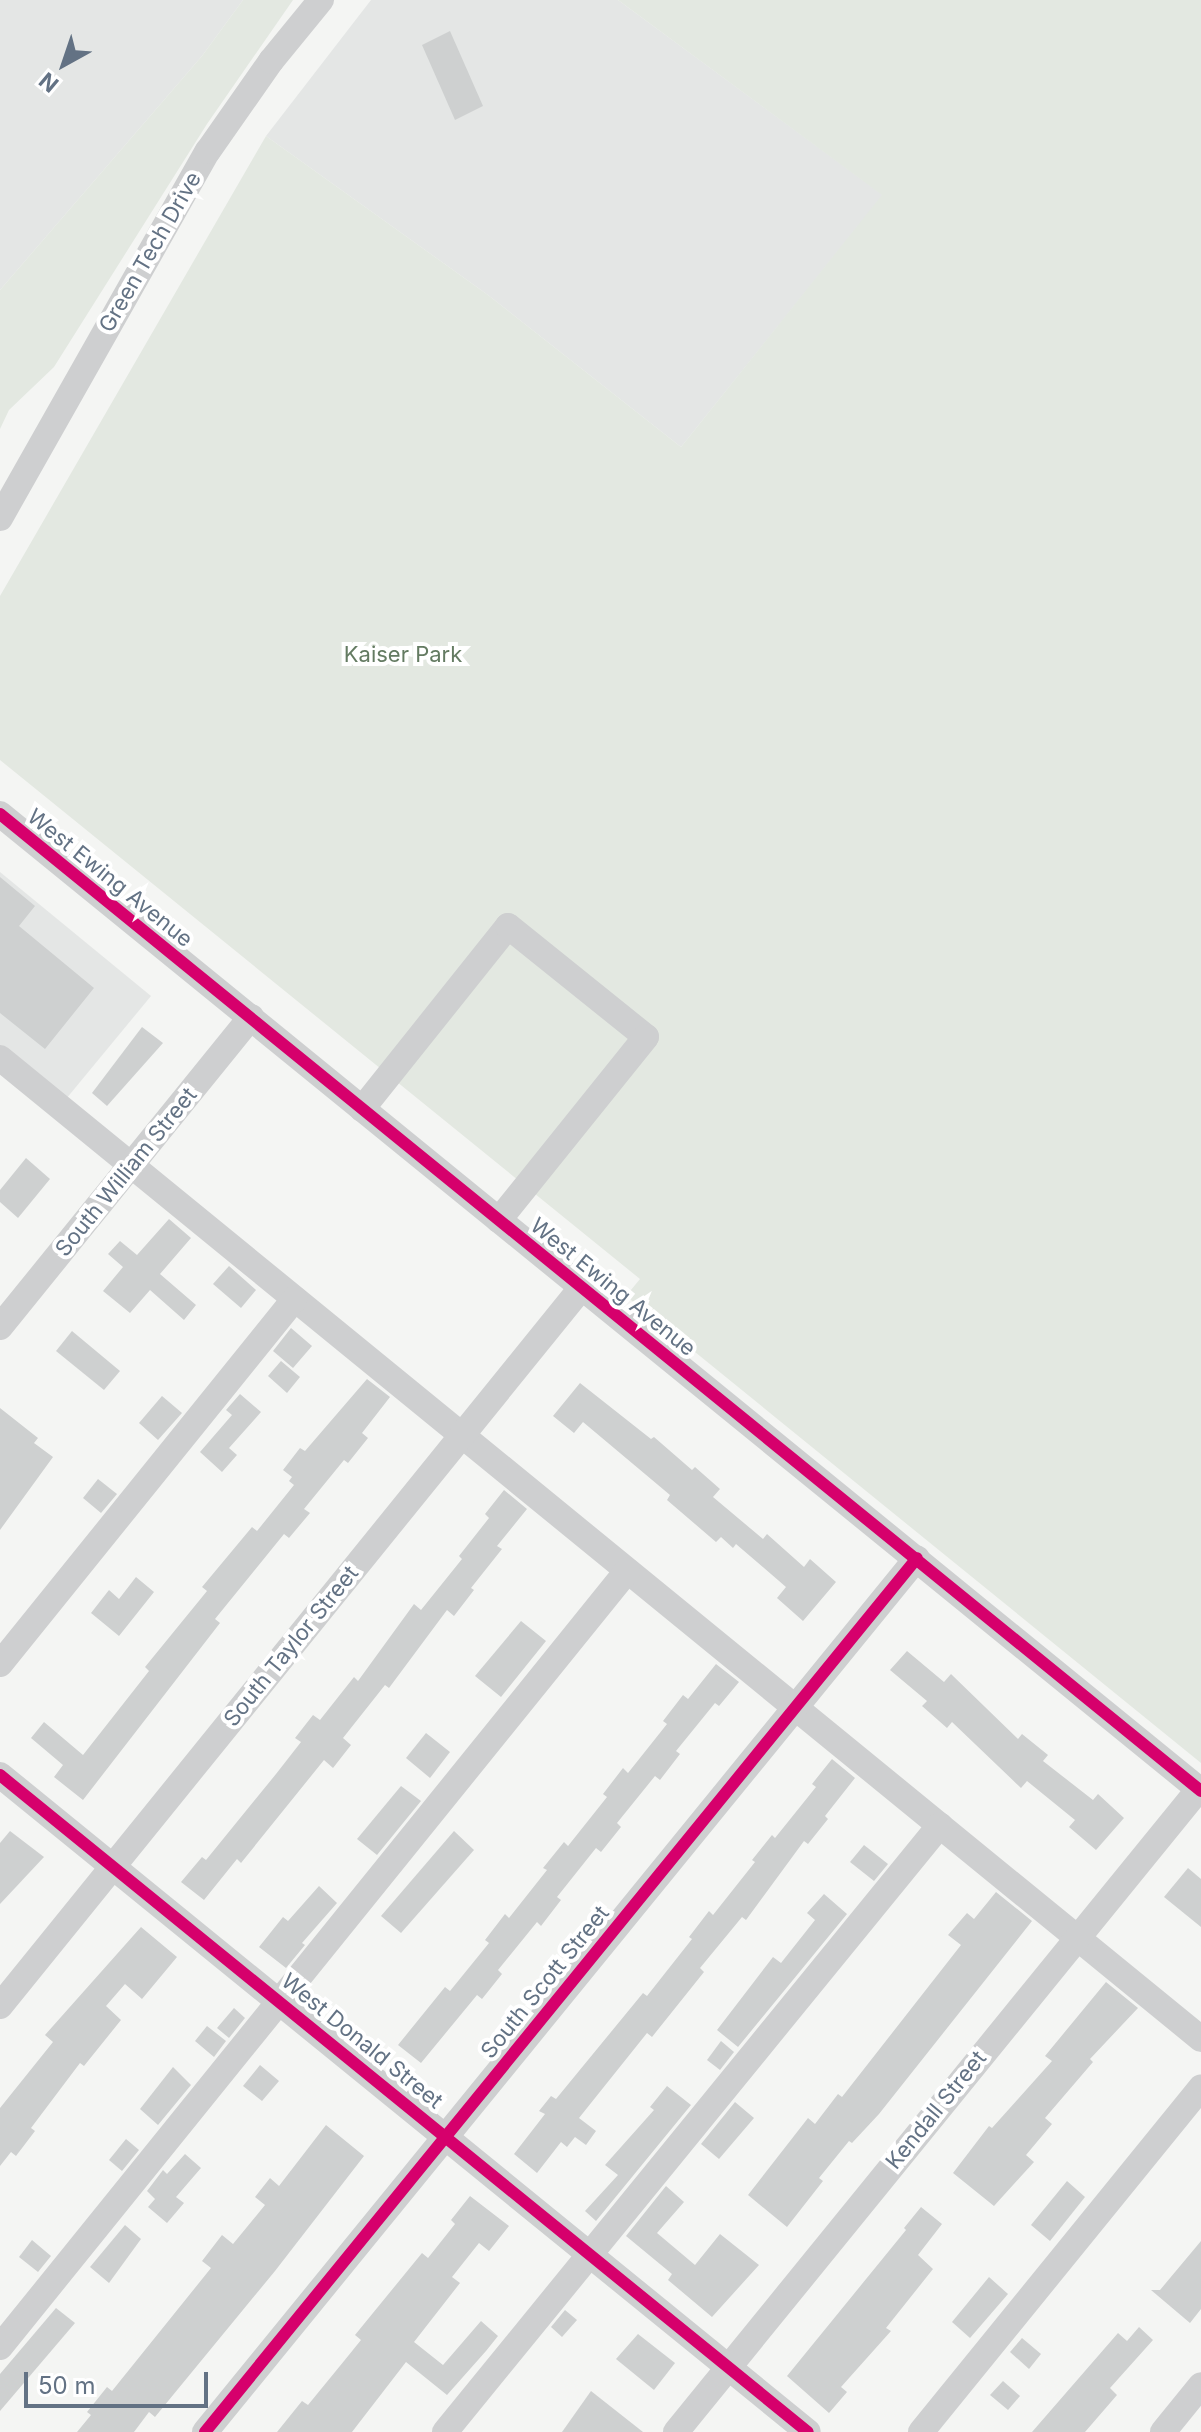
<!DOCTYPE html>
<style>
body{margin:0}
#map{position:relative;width:1201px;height:2432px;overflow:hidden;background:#f4f5f3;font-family:Inter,sans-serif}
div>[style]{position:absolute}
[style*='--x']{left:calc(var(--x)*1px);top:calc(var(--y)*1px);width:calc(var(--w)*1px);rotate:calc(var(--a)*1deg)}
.built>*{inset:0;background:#e4e6e5}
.green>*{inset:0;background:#e3e8e1}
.building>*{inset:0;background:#ced0d0}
.minor>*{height:26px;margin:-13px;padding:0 13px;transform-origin:13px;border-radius:13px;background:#cecfd0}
.cycleway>*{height:12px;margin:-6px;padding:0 6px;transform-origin:6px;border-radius:6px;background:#d6006c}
span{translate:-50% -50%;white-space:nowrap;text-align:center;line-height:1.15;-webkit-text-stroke:8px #fff;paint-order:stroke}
.street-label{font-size:22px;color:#637284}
.park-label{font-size:22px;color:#647b62}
.north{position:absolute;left:24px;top:24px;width:80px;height:80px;-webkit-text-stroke:6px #fff;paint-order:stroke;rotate:220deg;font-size:22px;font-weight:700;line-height:32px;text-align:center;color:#637284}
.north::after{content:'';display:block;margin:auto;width:28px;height:36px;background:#637284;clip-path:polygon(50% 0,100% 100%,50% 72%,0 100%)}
.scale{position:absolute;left:24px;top:2372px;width:184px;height:36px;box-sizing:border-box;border:4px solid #637284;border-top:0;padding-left:10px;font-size:24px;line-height:28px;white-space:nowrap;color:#637284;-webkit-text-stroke:6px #fff;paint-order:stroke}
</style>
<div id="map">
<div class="built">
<div style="clip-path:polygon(0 0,243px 0,202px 56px,0 290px)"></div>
<div style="clip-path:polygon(371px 0,618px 0,883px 195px,681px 447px,488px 295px,266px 136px)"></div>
<div style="clip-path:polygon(0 872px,151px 996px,66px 1099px,0 1046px)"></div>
</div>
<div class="green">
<div style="clip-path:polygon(243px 0,293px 0,207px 124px,54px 367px,9px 410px,0 429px,0 290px,202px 56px)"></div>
<div style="clip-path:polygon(618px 0,1201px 0,1201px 1763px,626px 1296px,640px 1279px,0 760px,0 596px,266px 136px,488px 295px,681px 447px,882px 195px)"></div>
</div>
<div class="building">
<div style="clip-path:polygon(450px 31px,483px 106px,455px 120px,422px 45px)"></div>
<div style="clip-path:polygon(0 877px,35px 906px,19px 926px,94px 988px,45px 1049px,0 1013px)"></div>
<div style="clip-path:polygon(142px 1027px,163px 1043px,107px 1106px,92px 1093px)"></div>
<div style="clip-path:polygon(26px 1158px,50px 1179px,18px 1218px,0 1202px,0 1190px)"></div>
<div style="clip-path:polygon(169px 1219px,191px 1238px,160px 1274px,196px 1305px,184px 1320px,150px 1290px,130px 1313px,103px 1291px,123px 1267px,108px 1254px,120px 1241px,137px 1255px)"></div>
<div style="clip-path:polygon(229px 1266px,256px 1290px,241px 1308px,213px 1284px)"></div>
<div style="clip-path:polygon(291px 1328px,312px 1346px,293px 1368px,273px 1351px)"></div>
<div style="clip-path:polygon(72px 1331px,120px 1371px,104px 1390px,56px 1351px)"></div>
<div style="clip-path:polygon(281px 1361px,300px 1377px,287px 1393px,268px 1376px)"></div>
<div style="clip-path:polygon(367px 1379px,390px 1397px,362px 1433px,368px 1438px,348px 1463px,344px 1460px,304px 1509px,310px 1513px,289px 1538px,284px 1534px,215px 1619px,220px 1623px,83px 1800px,54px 1777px,63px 1765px,31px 1738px,44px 1722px,83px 1755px,149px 1671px,145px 1667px,207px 1591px,202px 1587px,252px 1527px,257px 1531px,294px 1485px,289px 1481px,292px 1477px,283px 1470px,300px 1448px,305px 1451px)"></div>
<div style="clip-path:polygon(580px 1383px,651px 1439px,654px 1437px,692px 1470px,695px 1467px,720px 1489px,713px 1497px,763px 1539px,767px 1534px,804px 1567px,810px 1559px,836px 1582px,803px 1621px,777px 1598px,786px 1587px,736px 1544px,733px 1548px,721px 1537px,716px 1542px,667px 1500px,670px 1495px,583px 1422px,574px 1433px,553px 1416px)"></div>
<div style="clip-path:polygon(240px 1394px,261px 1412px,229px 1448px,237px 1455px,222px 1472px,200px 1452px,232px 1415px,226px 1410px)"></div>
<div style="clip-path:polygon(162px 1396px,182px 1413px,158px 1440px,139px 1423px)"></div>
<div style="clip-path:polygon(0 1408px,38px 1438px,34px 1443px,53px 1457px,0 1530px)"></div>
<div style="clip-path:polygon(98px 1479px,117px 1494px,101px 1513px,83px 1498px)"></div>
<div style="clip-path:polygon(504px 1490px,527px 1509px,497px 1546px,502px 1549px,471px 1588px,474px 1590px,454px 1616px,447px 1610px,389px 1688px,385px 1685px,343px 1738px,351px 1745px,333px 1768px,324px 1760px,241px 1863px,237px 1859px,204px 1900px,181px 1882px,202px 1857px,206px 1860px,276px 1774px,301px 1742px,295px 1738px,313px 1715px,320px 1720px,354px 1677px,358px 1681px,414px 1604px,421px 1610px,462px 1559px,459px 1556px,489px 1518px,485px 1514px)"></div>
<div style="clip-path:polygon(136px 1577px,154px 1592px,119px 1636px,91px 1613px,109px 1590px,119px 1599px)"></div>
<div style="clip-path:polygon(521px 1621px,546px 1641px,501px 1697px,475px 1676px)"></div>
<div style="clip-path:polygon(907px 1651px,944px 1682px,951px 1674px,1018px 1739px,1022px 1734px,1048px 1755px,1043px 1761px,1093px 1800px,1098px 1794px,1124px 1818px,1096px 1850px,1069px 1827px,1075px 1820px,1027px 1781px,1021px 1788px,952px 1722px,947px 1728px,922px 1706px,927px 1701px,890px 1670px)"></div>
<div style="clip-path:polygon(716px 1664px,739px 1682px,719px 1706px,715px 1703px,676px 1751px,680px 1754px,660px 1780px,655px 1776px,617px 1823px,621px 1827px,601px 1852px,596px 1848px,557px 1897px,561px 1900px,541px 1926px,537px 1922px,498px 1970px,502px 1974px,482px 1999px,477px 1995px,421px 2063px,398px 2045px,445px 1987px,450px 1991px,489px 1943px,485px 1940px,505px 1914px,509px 1918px,547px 1870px,543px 1868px,564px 1842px,568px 1846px,607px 1797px,603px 1794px,623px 1768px,628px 1773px,667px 1724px,663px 1721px,683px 1695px,688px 1699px)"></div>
<div style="clip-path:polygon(426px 1733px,450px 1752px,430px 1778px,406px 1758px)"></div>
<div style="clip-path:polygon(832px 1759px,855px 1778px,825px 1816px,828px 1819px,808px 1844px,804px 1841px,746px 1920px,742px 1917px,700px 1968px,704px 1972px,652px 2037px,647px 2033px,579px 2118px,596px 2131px,586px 2145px,575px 2137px,567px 2147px,561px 2142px,537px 2173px,514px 2154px,545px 2114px,539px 2111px,551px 2096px,556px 2099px,643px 1993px,647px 1996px,692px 1939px,689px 1937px,709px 1911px,713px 1915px,755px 1862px,752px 1860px,772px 1835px,775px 1838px,816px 1787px,812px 1784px)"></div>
<div style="clip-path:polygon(401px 1786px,421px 1801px,377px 1855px,357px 1839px)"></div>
<div style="clip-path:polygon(10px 1831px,44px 1857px,0 1904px,0 1843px)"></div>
<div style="clip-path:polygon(454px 1831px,474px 1850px,401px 1933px,381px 1916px)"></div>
<div style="clip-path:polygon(864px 1845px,888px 1864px,874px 1881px,850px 1862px)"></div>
<div style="clip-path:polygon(1188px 1868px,1201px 1879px,1201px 1927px,1164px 1897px)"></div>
<div style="clip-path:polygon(319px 1886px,337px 1903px,302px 1943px,305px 1945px,286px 1968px,259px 1947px,283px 1917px,288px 1921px)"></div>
<div style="clip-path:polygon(996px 1892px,1032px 1921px,879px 2114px,852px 2143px,849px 2141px,819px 2178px,823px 2181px,787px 2227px,748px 2195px,808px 2118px,815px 2124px,838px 2094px,842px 2097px,961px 1945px,948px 1935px,967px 1913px,974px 1919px)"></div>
<div style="clip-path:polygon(824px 1894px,847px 1914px,738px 2047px,717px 2030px,773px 1957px,781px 1963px,815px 1920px,807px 1913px)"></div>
<div style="clip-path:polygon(141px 1927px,177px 1957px,142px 1999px,125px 1984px,106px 2006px,121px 2020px,84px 2066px,80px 2063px,31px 2128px,35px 2131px,16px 2156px,11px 2152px,0 2166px,0 2108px,53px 2042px,45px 2035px)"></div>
<div style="clip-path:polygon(1106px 1982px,1138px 2008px,1090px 2059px,1093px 2062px,1045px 2118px,1052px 2124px,1026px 2155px,1034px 2162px,994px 2206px,953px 2173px,989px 2126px,992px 2128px,1052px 2061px,1045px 2056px)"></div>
<div style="clip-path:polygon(234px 2008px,245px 2018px,229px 2038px,217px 2028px)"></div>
<div style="clip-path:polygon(207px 2026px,226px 2041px,214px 2057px,195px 2041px)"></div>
<div style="clip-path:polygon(721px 2041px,734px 2052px,720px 2070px,707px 2060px)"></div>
<div style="clip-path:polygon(260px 2065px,279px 2081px,262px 2101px,243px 2086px)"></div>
<div style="clip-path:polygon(173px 2067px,191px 2085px,158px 2125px,140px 2109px)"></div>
<div style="clip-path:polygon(667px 2086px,691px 2105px,596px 2221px,585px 2211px,618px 2175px,605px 2165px,654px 2110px,650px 2107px)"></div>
<div style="clip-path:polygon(735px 2102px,754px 2118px,719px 2159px,701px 2144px)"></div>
<div style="clip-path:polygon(326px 2125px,364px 2156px,275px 2271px,155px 2417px,149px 2412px,134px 2432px,77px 2432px,91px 2415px,87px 2412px,107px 2387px,112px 2391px,211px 2268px,202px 2261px,222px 2235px,233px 2244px,265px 2205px,255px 2197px,270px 2178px,279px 2186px)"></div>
<div style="clip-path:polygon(126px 2139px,139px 2150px,122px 2171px,109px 2160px)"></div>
<div style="clip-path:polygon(185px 2154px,201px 2168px,176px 2197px,184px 2203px,167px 2223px,148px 2207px,155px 2199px,147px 2191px,163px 2170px,167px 2174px)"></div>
<div style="clip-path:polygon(1067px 2181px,1085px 2197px,1050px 2241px,1031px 2225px)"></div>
<div style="clip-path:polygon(666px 2186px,684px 2202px,657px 2233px,695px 2265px,720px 2234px,759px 2265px,712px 2317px,668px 2280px,672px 2274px,626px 2236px)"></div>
<div style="clip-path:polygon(470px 2196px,509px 2226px,489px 2251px,479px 2243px,452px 2277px,460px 2283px,414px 2342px,443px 2365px,481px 2321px,498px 2336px,486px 2351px,447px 2395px,406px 2362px,352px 2432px,277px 2432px,302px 2401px,308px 2405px,344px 2361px,361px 2340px,355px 2335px,422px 2253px,428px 2258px,455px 2224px,451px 2220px)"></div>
<div style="clip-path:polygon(921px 2207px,942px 2224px,918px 2255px,933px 2269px,886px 2328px,891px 2331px,841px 2387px,847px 2392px,829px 2413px,787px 2376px,906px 2230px,904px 2228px)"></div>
<div style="clip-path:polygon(125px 2225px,141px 2239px,109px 2283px,90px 2267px)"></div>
<div style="clip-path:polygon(32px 2240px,51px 2256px,38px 2272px,19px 2257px)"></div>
<div style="clip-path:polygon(1201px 2241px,1201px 2309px,1190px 2323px,1151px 2290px,1160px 2290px)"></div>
<div style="clip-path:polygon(989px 2277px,1008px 2294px,970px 2338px,952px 2322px)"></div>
<div style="clip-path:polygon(56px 2308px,75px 2323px,0 2411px,0 2374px)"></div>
<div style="clip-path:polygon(565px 2310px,577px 2320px,562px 2337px,551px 2327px)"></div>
<div style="clip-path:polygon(1139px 2327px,1153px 2340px,1110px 2388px,1117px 2395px,1085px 2432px,1032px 2432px,1118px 2333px,1127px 2341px)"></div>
<div style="clip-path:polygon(638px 2334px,675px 2363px,654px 2390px,616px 2359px)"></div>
<div style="clip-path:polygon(1022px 2338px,1041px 2354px,1029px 2369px,1010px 2352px)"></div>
<div style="clip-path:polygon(1003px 2381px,1020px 2396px,1008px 2410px,990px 2395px)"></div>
<div style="clip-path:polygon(591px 2391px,643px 2432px,562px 2432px)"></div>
</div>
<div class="minor">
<div style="--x:0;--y:518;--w:422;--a:-60.5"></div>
<div style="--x:208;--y:151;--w:110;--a:-55"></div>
<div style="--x:271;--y:61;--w:79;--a:-50.7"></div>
<div style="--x:0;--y:814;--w:1548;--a:39.13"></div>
<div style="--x:0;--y:1058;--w:1551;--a:39.24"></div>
<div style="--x:362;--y:1109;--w:234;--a:-51.4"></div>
<div style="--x:508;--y:926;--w:177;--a:38.8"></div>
<div style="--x:646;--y:1037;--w:235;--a:128.8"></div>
<div style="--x:0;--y:1327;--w:399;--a:-51"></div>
<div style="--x:0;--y:1664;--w:469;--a:-51.1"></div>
<div style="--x:0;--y:1775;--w:1041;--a:39.12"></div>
<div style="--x:0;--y:2006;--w:925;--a:-51.01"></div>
<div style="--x:0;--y:2347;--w:998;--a:-51.06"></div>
<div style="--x:205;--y:2432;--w:1127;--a:-50.83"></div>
<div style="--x:445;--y:2432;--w:783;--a:-50.8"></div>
<div style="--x:676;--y:2432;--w:829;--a:-50.88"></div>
<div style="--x:921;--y:2432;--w:444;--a:-50.9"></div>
<div style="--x:1163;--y:2432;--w:60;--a:-51"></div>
</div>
<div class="cycleway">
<div style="--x:0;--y:814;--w:1548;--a:39.13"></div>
<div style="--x:0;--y:1775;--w:1041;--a:39.12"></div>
<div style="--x:205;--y:2432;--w:1127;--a:-50.83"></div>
</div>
<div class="street-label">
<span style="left:150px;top:252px;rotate:-60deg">Green Tech Drive</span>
<span style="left:110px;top:878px;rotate:39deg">West Ewing Avenue</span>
<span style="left:126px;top:1172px;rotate:-51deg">South William Street</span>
<span style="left:613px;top:1287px;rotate:39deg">West Ewing Avenue</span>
<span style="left:291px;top:1646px;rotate:-51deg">South Taylor Street</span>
<span style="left:545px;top:1982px;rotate:-51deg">South Scott Street</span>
<span style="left:362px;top:2041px;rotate:39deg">West Donald Street</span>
<span style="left:936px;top:2110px;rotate:-51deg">Kendall Street</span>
</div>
<div class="park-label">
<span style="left:403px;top:655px">Kaiser Park</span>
</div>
<div class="north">N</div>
<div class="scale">50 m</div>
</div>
